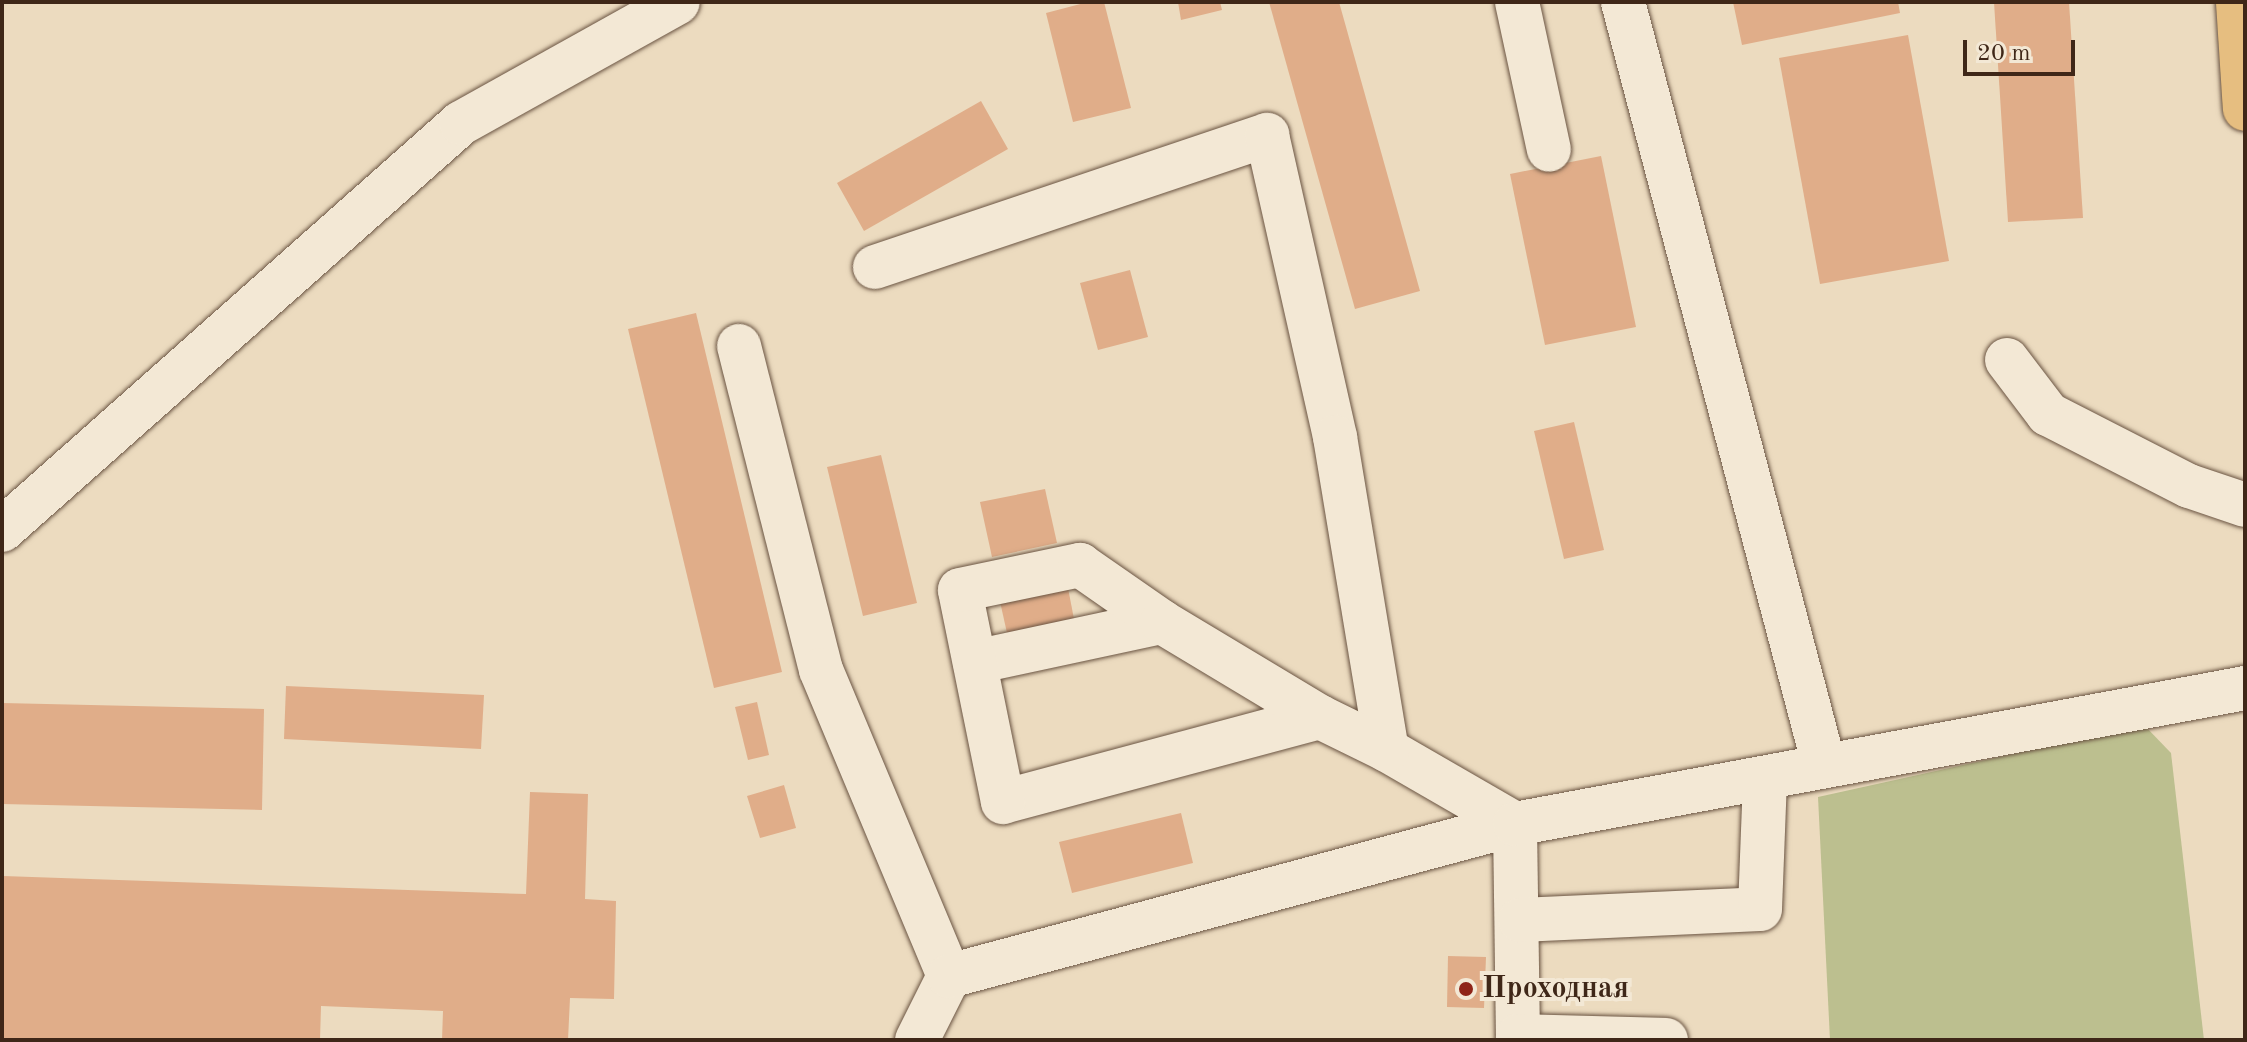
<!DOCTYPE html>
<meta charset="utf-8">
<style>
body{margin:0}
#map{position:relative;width:2247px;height:1042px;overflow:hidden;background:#ecdbbf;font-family:"Old Standard TT",serif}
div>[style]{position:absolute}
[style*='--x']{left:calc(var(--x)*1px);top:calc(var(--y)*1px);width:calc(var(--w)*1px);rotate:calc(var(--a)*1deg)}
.green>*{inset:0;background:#bcbf8f}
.building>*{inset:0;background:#e0ad89}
.roads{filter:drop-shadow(0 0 2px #6a5442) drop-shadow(0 0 2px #6a5442)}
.minor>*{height:44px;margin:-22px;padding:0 22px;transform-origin:22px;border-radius:22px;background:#f3e8d5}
.major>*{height:44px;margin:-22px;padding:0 22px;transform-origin:22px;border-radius:22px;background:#e6be80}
.dots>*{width:22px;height:22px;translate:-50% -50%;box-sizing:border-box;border:4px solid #f3e8d5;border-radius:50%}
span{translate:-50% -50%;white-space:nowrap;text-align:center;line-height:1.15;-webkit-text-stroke:8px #f3e8d5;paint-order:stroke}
.poi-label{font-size:30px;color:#3f2718;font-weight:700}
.left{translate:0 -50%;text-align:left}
.frame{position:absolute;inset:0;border:4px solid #3f2718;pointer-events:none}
.scale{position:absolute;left:1963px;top:40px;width:112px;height:36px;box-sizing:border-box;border:4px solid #3f2718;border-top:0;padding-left:10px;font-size:24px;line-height:28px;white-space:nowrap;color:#3f2718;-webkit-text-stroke:6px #f3e8d5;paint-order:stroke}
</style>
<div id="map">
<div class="green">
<div style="clip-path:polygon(2144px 725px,2171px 753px,2204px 1040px,1830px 1040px,1818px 797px)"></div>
</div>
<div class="building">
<div style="clip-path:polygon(1088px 2px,1104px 2px,1131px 108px,1073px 122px,1046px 13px)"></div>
<div style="clip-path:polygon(1178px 2px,1220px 2px,1222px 10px,1181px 20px)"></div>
<div style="clip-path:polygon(1269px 2px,1339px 2px,1420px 291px,1355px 309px)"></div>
<div style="clip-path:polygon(1733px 2px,1898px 2px,1900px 13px,1742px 45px)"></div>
<div style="clip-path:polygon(1994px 2px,2069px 2px,2083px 218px,2008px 222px)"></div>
<div style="clip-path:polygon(1908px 35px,1949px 261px,1820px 284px,1779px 58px)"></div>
<div style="clip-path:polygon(981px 101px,1008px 149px,864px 231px,837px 183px)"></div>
<div style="clip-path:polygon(1601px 156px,1636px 327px,1545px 345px,1510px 174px)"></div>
<div style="clip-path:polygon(1130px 270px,1148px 337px,1098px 350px,1080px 283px)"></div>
<div style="clip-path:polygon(696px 313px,782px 672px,714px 688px,628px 329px)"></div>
<div style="clip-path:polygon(1574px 422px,1604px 550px,1564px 559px,1534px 431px)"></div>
<div style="clip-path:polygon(881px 455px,917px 603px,863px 616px,827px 467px)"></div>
<div style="clip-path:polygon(1045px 489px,1057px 543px,992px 557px,980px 502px)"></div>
<div style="clip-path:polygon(1067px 583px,1074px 619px,1007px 633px,999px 597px)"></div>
<div style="clip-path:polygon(286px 686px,484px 695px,481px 749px,284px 739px)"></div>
<div style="clip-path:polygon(757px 702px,769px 755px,748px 760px,735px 707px)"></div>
<div style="clip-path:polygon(2px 703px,264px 709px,262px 810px,2px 804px)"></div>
<div style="clip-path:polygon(784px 785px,796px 828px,760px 838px,747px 796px)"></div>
<div style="clip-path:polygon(530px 792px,588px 794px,585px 899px,616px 901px,614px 999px,570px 998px,568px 1040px,442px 1040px,443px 1011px,321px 1006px,320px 1040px,2px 1040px,3px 876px,526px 894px)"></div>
<div style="clip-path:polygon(1181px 813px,1193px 863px,1072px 893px,1059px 842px)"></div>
<div style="clip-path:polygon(1448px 956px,1486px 957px,1484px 1008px,1447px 1007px)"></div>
</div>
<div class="roads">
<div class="minor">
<div style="--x:1517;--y:2;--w:151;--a:77.8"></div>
<div style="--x:1623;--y:2;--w:789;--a:75.24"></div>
<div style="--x:875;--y:267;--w:414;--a:-18.6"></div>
<div style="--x:1267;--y:135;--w:310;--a:77.3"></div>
<div style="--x:1335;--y:437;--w:317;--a:80.6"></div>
<div style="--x:1387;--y:750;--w:148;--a:30"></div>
<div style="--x:1515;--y:824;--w:216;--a:89.2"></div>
<div style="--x:739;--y:346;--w:334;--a:75.8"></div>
<div style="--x:821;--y:670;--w:332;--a:67.3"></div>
<div style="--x:2007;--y:360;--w:68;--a:52.8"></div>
<div style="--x:2048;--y:414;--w:158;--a:27.1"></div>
<div style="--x:2189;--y:486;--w:59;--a:18.7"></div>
<div style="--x:2;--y:530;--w:613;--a:-41.56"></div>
<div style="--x:461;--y:123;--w:248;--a:-29.1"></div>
<div style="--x:975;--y:662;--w:191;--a:-12.1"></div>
<div style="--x:1320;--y:717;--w:328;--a:165"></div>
<div style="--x:1003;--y:802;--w:216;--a:-101.5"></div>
<div style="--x:960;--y:590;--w:123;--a:-11.8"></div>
<div style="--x:1080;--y:565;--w:100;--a:34.8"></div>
<div style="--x:1162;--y:622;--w:184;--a:31"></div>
<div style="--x:1320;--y:717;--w:75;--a:26.2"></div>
<div style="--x:1520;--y:920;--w:240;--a:-2.6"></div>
<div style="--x:1760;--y:909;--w:129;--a:-87.8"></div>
<div style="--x:1518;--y:1036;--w:148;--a:1.5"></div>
<div style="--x:917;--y:1040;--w:72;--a:-63.4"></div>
<div style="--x:949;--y:976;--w:586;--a:-15.03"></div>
<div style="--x:1515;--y:824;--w:743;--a:-10.55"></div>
</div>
<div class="major">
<div style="--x:2238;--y:2;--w:107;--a:86.3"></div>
</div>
</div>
<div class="dots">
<div style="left:1466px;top:989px;background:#8f2418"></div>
</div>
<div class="poi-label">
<span class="left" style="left:1482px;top:989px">Проходная</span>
</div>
<div class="frame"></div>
<div class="scale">20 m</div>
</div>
